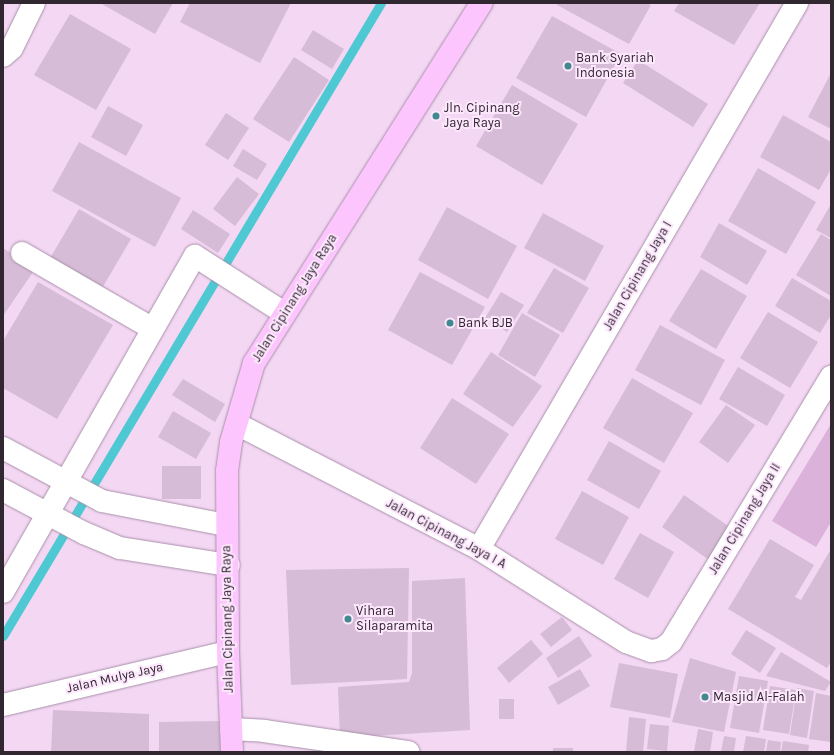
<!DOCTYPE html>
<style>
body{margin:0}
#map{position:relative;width:834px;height:755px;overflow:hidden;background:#f3d7f3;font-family:Karla,sans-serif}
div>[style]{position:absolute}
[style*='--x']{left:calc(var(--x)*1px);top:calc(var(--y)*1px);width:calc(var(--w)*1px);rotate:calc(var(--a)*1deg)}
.green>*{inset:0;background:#dab2da}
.stream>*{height:9px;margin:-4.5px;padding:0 4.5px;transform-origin:4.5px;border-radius:4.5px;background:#4ec8d3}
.building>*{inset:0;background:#d6bcd6}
.roads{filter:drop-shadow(0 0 1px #a990a9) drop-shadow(0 0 1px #a990a9)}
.minor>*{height:22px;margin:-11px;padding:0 11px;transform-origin:11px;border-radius:11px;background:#fff}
.major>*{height:22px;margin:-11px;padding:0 11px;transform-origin:11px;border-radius:11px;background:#fdc5fe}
.dots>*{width:11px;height:11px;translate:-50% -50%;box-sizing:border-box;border:2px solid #fde7fd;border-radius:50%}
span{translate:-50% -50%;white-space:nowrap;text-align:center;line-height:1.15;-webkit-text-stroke:4px #fde7fd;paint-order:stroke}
.poi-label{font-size:13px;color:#312731}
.left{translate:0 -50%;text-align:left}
.street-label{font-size:13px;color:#312731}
.frame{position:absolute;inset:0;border:4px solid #312731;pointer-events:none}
</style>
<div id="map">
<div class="green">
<div style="clip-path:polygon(831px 424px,831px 522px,816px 547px,772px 521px)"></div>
</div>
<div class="stream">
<div style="--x:3;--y:636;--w:737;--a:-59.16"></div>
</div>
<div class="building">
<div style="clip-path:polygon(100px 3px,173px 3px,155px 34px)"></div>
<div style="clip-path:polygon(190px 3px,291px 3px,260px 63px,180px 22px)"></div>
<div style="clip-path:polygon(558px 3px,647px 3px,651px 5px,629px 44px,557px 5px)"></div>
<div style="clip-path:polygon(679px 3px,760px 3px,734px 45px,674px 11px)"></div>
<div style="clip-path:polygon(70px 14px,131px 49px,96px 110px,34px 75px)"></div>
<div style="clip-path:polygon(552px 16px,621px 54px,586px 117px,516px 78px)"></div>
<div style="clip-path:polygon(313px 30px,344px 49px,332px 69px,301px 50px)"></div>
<div style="clip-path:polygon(294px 57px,329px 80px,289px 142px,253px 119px)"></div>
<div style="clip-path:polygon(638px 60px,708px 104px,693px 127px,623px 83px)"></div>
<div style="clip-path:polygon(831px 73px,831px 129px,808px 117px)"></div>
<div style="clip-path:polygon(512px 85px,578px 124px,542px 185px,476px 146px)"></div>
<div style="clip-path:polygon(108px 106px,143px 125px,126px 156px,91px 137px)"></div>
<div style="clip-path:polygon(226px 113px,249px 128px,228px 160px,205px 145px)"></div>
<div style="clip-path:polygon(783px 115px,831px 142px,831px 169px,819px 190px,760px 157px)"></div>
<div style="clip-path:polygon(79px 142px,181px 198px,155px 247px,52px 191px)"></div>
<div style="clip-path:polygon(243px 149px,267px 164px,257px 180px,233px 166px)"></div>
<div style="clip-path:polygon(758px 168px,816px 202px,786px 254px,728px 221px)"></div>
<div style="clip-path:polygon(237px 177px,259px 194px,235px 226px,213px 209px)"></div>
<div style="clip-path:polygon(831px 204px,831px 238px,816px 230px)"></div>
<div style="clip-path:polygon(447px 207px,517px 246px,488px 299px,418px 260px)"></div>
<div style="clip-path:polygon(79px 209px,131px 239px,101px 290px,49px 260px)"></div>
<div style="clip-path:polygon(193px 210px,230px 234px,218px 253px,181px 229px)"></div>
<div style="clip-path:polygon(543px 213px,604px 246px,585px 281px,524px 248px)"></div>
<div style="clip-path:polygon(719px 223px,767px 251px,747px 285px,700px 257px)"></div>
<div style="clip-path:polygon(821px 234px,831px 240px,831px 296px,796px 275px)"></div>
<div style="clip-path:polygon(3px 248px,35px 269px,3px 316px)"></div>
<div style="clip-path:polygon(554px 268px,589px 288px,563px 333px,527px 313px)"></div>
<div style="clip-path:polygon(701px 269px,747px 296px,716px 349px,669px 321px)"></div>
<div style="clip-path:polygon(420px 272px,485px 307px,452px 365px,388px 330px)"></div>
<div style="clip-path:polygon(792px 278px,831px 301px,831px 315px,820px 333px,775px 306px)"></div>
<div style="clip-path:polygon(38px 282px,113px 325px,57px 419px,3px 388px,3px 341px)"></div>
<div style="clip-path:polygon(501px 292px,524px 305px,507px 332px,485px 318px)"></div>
<div style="clip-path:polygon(768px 312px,818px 342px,790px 388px,740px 358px)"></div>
<div style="clip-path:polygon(522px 313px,560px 335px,535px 377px,498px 355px)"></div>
<div style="clip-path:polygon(660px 325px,725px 360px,701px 405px,635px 370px)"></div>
<div style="clip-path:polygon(491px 352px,542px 386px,513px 427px,463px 394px)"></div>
<div style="clip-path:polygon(738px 367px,785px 395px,767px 426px,719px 399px)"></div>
<div style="clip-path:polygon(632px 378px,693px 413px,664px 463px,603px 428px)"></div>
<div style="clip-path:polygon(183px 379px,225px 404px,215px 422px,172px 395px)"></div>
<div style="clip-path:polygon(452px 398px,509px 434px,476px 484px,420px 448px)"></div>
<div style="clip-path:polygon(726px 405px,755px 425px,728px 463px,699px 442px)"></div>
<div style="clip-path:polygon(173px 411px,211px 433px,196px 459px,158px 437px)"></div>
<div style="clip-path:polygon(609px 441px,661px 471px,639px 509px,587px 480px)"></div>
<div style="clip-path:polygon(162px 466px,201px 466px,201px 499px,162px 499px)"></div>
<div style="clip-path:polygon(582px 491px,629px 517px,603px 565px,555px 539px)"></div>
<div style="clip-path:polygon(684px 495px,734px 530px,712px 562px,662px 527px)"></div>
<div style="clip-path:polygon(640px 533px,674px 552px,648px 598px,614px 579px)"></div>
<div style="clip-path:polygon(770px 539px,814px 565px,795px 597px,801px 600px,831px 549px,831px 662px,827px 668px,728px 609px)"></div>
<div style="clip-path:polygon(409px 568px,407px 679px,291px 685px,286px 570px)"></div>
<div style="clip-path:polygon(465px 578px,470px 730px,340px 738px,338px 687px,409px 682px,412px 673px,412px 581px)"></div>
<div style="clip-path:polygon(562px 617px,572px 630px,551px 647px,540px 634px)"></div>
<div style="clip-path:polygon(746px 630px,776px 648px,760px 673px,731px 654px)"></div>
<div style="clip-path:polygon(579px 636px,592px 656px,558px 678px,546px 658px)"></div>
<div style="clip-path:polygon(531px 640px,543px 654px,509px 683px,497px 668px)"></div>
<div style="clip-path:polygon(781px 652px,831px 682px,825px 691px,766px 676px)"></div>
<div style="clip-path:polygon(690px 658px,736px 672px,724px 732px,672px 722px)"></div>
<div style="clip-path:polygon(619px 663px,678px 674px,670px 718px,610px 707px)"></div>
<div style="clip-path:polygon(580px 669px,590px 686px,558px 705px,548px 687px)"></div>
<div style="clip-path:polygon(739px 676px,768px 681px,759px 733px,730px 728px)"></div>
<div style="clip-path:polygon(770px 686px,796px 690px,789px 734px,763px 730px)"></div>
<div style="clip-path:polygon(797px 688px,814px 691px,807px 738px,790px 735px)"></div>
<div style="clip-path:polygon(816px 693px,831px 696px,831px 742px,809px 739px)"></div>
<div style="clip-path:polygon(499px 699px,514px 699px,514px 719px,499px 719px)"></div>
<div style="clip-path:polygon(53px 710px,149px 714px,149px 752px,51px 752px)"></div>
<div style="clip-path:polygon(629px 717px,646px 719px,643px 752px,626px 752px)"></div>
<div style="clip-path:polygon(222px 721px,223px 752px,159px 752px,159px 722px)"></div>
<div style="clip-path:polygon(650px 724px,669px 726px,667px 751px,647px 749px)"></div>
<div style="clip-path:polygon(698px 729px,713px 732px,710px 752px,694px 752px)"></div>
<div style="clip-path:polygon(724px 736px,736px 738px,734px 752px,721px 752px)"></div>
<div style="clip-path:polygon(746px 736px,766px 739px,764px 752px,743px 752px)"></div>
<div style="clip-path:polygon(768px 740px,781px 742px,780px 752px,766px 752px)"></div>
<div style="clip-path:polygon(783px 741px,809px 745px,808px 752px,781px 752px)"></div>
<div style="clip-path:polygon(553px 748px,573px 748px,573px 752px,553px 752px)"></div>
</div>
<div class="roads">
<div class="minor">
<div style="--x:3;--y:56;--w:12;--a:-42"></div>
<div style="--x:12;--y:48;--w:50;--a:-63.9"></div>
<div style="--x:22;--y:253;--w:151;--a:30.1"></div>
<div style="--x:237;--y:424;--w:272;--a:27.3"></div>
<div style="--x:479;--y:549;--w:174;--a:32.3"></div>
<div style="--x:626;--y:642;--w:27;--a:20"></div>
<div style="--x:651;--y:651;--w:11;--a:-10"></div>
<div style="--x:662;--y:649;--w:11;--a:-38"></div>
<div style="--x:671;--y:642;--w:310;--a:-58.9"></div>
<div style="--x:3;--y:448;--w:112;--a:28.2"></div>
<div style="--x:102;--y:501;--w:126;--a:11"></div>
<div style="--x:3;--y:490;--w:92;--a:28"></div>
<div style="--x:84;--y:533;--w:39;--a:23"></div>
<div style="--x:120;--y:548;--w:110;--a:8.9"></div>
<div style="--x:479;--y:549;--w:632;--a:-59.78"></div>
<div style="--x:3;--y:592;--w:387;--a:-60.3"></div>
<div style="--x:195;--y:256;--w:106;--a:32.6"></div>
<div style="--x:3;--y:705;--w:231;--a:-13.3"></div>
<div style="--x:231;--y:729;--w:33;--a:3"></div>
<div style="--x:264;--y:731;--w:146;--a:8.3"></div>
</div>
<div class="major">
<div style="--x:232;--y:752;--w:100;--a:-92.3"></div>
<div style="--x:228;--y:652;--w:181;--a:-90.3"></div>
<div style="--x:227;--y:471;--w:29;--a:-82"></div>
<div style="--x:231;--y:442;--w:82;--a:-73.8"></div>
<div style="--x:254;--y:363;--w:426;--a:-57.7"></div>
</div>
</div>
<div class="dots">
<div style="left:568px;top:66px;background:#41888f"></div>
<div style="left:436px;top:116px;background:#41888f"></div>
<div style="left:450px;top:323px;background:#41888f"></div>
<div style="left:348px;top:619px;background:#41888f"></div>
<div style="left:705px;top:697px;background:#41888f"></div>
</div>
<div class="poi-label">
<span class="left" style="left:576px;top:66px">Bank Syariah<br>Indonesia</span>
<span class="left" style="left:444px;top:116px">Jln. Cipinang<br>Jaya Raya</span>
<span class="left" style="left:458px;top:323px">Bank BJB</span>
<span class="left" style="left:356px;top:619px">Vihara<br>Silaparamita</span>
<span class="left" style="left:713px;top:697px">Masjid Al-Falah</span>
</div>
<div class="street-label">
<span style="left:638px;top:276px;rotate:-60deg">Jalan Cipinang Jaya I</span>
<span style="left:295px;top:298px;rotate:-58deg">Jalan Cipinang Jaya Raya</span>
<span style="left:745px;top:519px;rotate:-59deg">Jalan Cipinang Jaya II</span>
<span style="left:446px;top:534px;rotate:28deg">Jalan Cipinang Jaya I A</span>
<span style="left:228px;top:619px;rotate:-91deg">Jalan Cipinang Jaya Raya</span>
<span style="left:115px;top:678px;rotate:-13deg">Jalan Mulya Jaya</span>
</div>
<div class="frame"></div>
</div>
